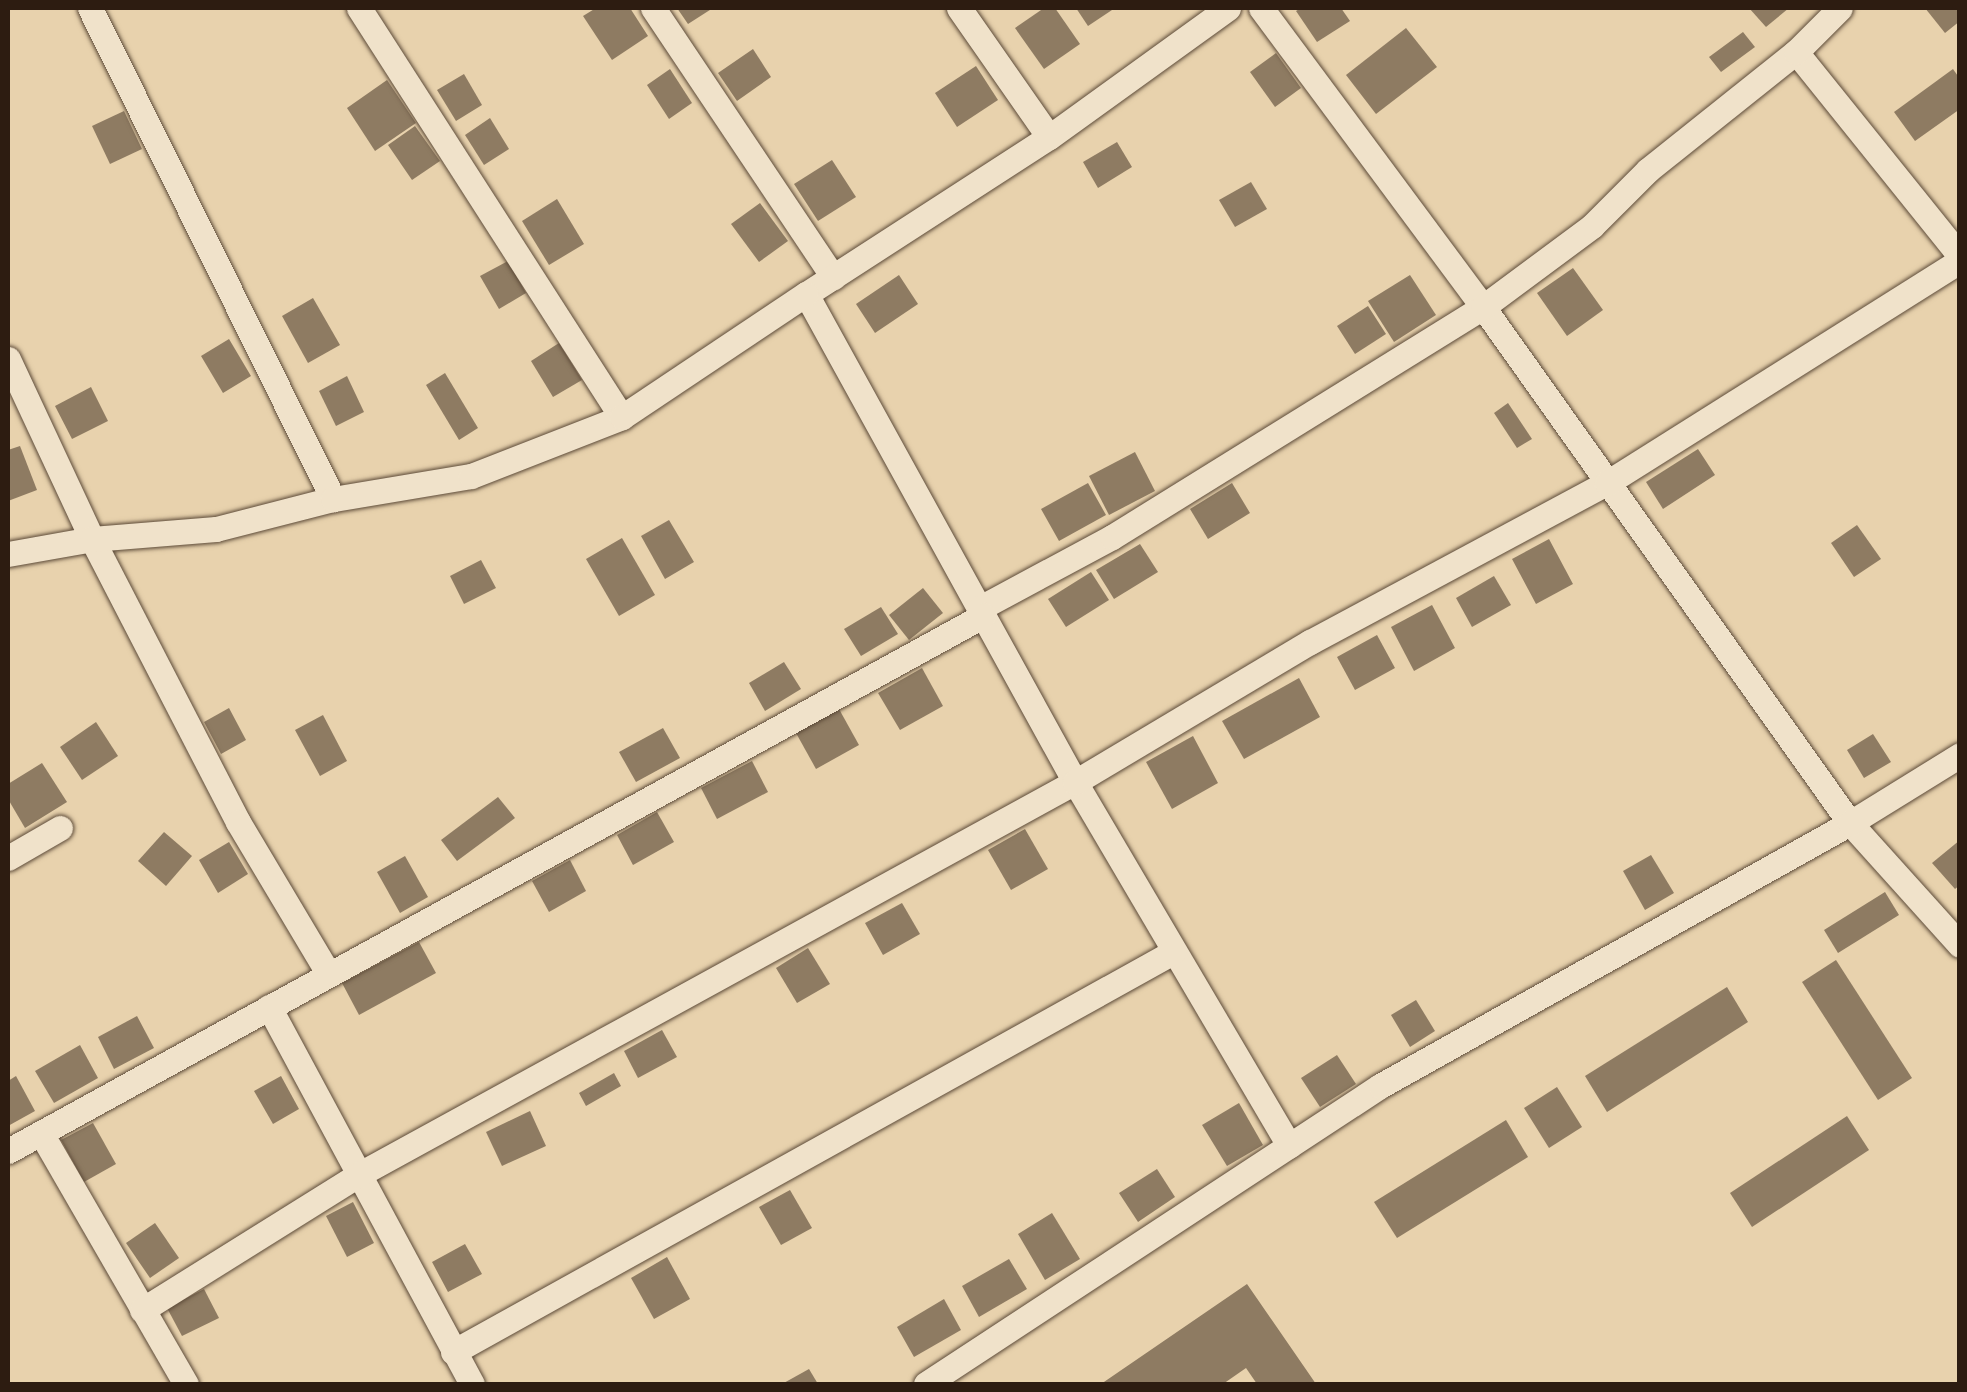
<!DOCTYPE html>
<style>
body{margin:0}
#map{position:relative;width:1967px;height:1392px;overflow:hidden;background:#e8d2ad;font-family:"IM FELL English",serif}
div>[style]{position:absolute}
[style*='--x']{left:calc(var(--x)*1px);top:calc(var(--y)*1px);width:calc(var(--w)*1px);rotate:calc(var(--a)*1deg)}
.building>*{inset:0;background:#8e7b62}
.roads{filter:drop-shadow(0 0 2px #5c4a38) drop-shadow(0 0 2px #5c4a38)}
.street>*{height:25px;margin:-12.5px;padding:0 12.5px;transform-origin:12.5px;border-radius:12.5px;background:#f0e2ca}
span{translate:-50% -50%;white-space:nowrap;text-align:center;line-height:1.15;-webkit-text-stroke:10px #f0e2ca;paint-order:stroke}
.frame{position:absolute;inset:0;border:10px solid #2d1c11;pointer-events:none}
</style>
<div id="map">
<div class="building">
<div style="clip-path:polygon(596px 8px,630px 8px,648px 36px,612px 60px,583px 16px)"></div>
<div style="clip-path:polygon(677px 8px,713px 8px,688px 24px)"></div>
<div style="clip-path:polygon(1044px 8px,1055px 8px,1080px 44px,1044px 69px,1015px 28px)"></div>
<div style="clip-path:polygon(1076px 8px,1115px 8px,1088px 26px)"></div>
<div style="clip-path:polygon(1301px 8px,1341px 8px,1350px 21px,1317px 42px,1296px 11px)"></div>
<div style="clip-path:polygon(1749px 8px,1789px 8px,1766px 27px)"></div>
<div style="clip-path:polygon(1925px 8px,1960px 8px,1960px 21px,1945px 33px)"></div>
<div style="clip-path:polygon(1406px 28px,1437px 67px,1376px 114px,1346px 75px)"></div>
<div style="clip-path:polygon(1743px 32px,1755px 47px,1721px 72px,1709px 57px)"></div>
<div style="clip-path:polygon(753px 49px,771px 77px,737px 101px,718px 73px)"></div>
<div style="clip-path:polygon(1276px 53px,1301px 88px,1275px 107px,1250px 72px)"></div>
<div style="clip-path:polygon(976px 66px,998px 100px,957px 127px,935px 93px)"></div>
<div style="clip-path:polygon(670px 69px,692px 103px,669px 119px,647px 85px)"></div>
<div style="clip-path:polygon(1953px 69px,1960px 79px,1960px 109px,1915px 141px,1894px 112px)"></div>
<div style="clip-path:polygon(464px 74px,482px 105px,456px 121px,437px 90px)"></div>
<div style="clip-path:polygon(387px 80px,416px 123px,375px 151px,347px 108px)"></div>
<div style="clip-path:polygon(124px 111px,142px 149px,110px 164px,92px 126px)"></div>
<div style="clip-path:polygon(490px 118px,509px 149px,484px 165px,465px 135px)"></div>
<div style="clip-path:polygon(415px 126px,440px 161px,412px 180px,388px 145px)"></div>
<div style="clip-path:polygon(1117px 142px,1132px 167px,1098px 188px,1083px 162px)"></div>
<div style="clip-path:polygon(832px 160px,856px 197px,818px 221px,794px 184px)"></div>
<div style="clip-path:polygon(1251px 182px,1267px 209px,1235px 227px,1219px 200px)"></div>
<div style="clip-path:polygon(557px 199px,584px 244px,549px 265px,522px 221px)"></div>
<div style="clip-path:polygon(760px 203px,788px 241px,759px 262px,731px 224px)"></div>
<div style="clip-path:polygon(508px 261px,526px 293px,499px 309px,480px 276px)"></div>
<div style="clip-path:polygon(1573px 268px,1603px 310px,1567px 336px,1537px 293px)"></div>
<div style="clip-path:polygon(899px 275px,918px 304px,875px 333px,856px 304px)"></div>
<div style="clip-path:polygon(1410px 275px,1436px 315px,1394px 342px,1368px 301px)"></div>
<div style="clip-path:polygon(313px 298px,340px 345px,308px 363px,282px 316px)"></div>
<div style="clip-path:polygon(1368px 306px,1386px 334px,1355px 354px,1337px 326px)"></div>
<div style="clip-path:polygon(229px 339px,251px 376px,223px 393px,201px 356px)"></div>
<div style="clip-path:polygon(559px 343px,582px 380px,553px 397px,531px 361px)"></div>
<div style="clip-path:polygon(445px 373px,478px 428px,459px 440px,426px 385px)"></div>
<div style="clip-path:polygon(347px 376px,364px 412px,336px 426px,319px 391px)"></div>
<div style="clip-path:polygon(91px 387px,108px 421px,72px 439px,55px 406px)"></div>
<div style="clip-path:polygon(1508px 403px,1532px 439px,1517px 448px,1494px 413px)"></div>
<div style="clip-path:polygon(20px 446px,37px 490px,8px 501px,8px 450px)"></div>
<div style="clip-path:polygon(1698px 449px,1715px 475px,1663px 509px,1646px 482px)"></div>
<div style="clip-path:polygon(1135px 452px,1155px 491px,1109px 515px,1089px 476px)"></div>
<div style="clip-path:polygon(1088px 483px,1106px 515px,1059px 541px,1041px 509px)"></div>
<div style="clip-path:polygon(1232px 483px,1250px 513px,1208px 539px,1190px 509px)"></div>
<div style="clip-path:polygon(669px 520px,694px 562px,665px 579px,641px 536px)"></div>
<div style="clip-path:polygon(1857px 525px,1881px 559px,1854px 577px,1831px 543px)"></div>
<div style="clip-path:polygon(622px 538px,655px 595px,619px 616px,586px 559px)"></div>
<div style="clip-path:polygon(1549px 539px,1573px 584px,1536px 604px,1512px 559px)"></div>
<div style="clip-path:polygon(1140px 544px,1158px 572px,1114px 599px,1096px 570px)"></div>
<div style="clip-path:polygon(481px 560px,496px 588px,464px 604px,450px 576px)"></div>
<div style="clip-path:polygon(1091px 572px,1109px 600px,1066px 627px,1048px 599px)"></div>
<div style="clip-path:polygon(1494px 576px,1511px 605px,1472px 627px,1456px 598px)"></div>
<div style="clip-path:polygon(923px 588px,943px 613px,909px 640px,889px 615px)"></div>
<div style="clip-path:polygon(1432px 605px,1455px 648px,1414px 671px,1391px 627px)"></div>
<div style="clip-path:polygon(881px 607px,898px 634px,861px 656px,844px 629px)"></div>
<div style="clip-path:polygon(1377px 635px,1395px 668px,1355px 690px,1337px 657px)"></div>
<div style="clip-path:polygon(784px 662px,801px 689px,765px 711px,749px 683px)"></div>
<div style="clip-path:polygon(922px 668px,943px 706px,900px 730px,878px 693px)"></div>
<div style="clip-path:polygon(1299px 678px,1320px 717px,1244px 759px,1222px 721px)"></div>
<div style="clip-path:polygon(229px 708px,246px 740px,221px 754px,204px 722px)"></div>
<div style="clip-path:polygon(839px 709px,859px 745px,816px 769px,796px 733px)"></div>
<div style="clip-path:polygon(323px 715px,347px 761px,320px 776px,295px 730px)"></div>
<div style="clip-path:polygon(96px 722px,118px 756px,82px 780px,60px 747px)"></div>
<div style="clip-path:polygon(663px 728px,680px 758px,636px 782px,619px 752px)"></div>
<div style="clip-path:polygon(1873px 734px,1891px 762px,1864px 778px,1847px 750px)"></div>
<div style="clip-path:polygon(1193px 736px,1218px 783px,1172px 809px,1146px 762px)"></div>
<div style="clip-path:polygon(752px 761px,768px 792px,717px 819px,701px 788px)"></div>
<div style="clip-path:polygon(42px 763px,67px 802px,25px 828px,8px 799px,8px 784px)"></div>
<div style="clip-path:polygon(498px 797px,515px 818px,457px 861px,441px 840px)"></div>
<div style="clip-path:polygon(657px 812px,674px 842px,633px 865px,617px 835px)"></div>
<div style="clip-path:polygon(1025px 829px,1048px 869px,1011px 890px,988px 850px)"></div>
<div style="clip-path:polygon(164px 832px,192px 856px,166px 886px,138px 861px)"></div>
<div style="clip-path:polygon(1960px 840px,1960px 885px,1955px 889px,1932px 863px)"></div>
<div style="clip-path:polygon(229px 842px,248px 874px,218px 893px,199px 860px)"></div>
<div style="clip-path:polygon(1651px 855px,1674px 893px,1645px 910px,1623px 871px)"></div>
<div style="clip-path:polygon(405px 856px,428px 897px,400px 913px,377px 872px)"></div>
<div style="clip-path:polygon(570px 860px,586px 891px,549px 912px,532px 881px)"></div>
<div style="clip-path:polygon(1885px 892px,1899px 915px,1838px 953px,1824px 930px)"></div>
<div style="clip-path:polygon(902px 903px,920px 934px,883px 955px,865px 923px)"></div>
<div style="clip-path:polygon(419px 942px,436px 973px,359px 1015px,342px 983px)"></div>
<div style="clip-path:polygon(808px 948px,830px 984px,797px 1003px,776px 968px)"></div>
<div style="clip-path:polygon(1836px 960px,1912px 1078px,1878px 1100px,1802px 982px)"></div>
<div style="clip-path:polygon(1727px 987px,1748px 1022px,1607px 1112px,1585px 1076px)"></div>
<div style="clip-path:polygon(1416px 1000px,1435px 1031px,1410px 1047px,1391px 1015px)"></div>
<div style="clip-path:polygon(137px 1016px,154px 1048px,114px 1069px,98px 1037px)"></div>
<div style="clip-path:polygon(662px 1030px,677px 1057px,638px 1078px,624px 1051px)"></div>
<div style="clip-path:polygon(80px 1045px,98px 1078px,54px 1103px,35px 1071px)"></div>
<div style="clip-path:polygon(1337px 1055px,1356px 1084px,1320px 1107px,1301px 1078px)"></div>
<div style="clip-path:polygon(614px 1073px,621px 1086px,586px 1106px,579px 1093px)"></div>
<div style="clip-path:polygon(16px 1076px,35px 1111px,8px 1126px,8px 1081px)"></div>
<div style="clip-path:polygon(281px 1076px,299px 1109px,273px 1124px,254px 1091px)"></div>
<div style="clip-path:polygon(1557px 1087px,1582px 1127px,1549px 1148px,1524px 1108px)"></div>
<div style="clip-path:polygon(1239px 1103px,1263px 1145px,1227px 1166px,1202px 1125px)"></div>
<div style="clip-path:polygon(530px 1111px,546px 1146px,502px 1166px,486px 1132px)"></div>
<div style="clip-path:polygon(1847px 1116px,1869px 1150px,1752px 1227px,1730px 1193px)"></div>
<div style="clip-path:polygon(1506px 1120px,1528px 1157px,1397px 1238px,1374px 1202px)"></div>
<div style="clip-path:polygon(93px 1123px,116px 1164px,84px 1182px,61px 1140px)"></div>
<div style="clip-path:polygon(1157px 1169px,1175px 1197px,1138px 1222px,1119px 1193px)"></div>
<div style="clip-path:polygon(790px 1190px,812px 1228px,781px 1245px,759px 1207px)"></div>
<div style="clip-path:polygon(353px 1202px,374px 1243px,347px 1257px,326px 1216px)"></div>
<div style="clip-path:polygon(1052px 1213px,1080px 1259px,1045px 1280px,1018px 1234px)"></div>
<div style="clip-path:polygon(155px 1223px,179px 1258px,150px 1278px,126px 1243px)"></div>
<div style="clip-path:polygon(465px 1244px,482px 1274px,448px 1292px,432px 1262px)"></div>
<div style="clip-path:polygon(667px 1257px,690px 1299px,654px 1319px,631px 1278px)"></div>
<div style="clip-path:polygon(1009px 1259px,1027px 1289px,979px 1317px,962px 1286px)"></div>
<div style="clip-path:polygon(1247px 1284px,1316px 1384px,1257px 1384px,1246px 1368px,1223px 1384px,1101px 1384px)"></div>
<div style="clip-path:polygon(204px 1289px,219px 1318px,182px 1336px,167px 1308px)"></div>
<div style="clip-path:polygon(944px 1299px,961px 1330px,914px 1357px,897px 1327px)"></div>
<div style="clip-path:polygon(809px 1369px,818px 1384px,782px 1384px)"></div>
</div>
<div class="roads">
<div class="street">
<div style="--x:90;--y:8;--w:548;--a:63.67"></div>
<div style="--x:359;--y:8;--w:486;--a:57.3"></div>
<div style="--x:653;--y:8;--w:324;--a:56.2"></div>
<div style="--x:959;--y:8;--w:157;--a:55.1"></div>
<div style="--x:1228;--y:8;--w:221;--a:144.2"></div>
<div style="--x:1049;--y:137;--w:289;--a:147.1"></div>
<div style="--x:806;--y:294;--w:557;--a:61.14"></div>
<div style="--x:1075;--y:782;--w:422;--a:59.5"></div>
<div style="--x:1261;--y:8;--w:372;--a:53.4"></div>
<div style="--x:1483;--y:307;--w:633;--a:54.58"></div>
<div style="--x:1850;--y:823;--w:164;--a:48"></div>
<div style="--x:1796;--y:52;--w:262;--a:51.2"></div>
<div style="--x:8;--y:359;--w:199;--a:65"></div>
<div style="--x:92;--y:539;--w:318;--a:62.7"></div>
<div style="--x:238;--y:822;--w:176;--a:59.2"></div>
<div style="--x:8;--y:554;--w:85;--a:-10.1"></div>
<div style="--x:92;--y:539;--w:124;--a:-4.6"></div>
<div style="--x:216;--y:529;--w:121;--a:-14.4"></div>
<div style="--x:333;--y:499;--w:140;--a:-9.5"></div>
<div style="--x:471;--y:476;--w:162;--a:-21.3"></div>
<div style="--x:622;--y:417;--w:221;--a:-33.8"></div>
<div style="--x:980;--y:608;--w:150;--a:-28.3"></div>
<div style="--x:1112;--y:537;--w:437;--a:-31.8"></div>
<div style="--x:1483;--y:307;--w:136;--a:-36.6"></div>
<div style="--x:1592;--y:226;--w:79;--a:-45"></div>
<div style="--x:1648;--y:170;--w:189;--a:-38.6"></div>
<div style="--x:1796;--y:52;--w:62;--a:-45"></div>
<div style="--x:8;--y:858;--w:60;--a:-30"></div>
<div style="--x:269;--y:1007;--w:428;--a:61.7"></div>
<div style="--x:41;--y:1133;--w:290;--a:60"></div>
<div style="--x:8;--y:1151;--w:1113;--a:-28.77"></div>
<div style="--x:142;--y:1310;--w:255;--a:-32"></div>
<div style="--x:358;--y:1175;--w:818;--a:-28.73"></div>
<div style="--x:1075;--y:782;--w:274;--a:-30.8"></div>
<div style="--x:1310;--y:642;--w:337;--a:-28.2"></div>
<div style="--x:1607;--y:483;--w:417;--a:-32.2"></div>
<div style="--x:453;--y:1352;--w:824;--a:-29.05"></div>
<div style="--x:926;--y:1384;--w:543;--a:-33.28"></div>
<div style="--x:1380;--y:1086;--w:539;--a:-29.23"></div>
<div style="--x:1850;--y:823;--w:129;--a:-31.7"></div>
</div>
</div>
<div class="frame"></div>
</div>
